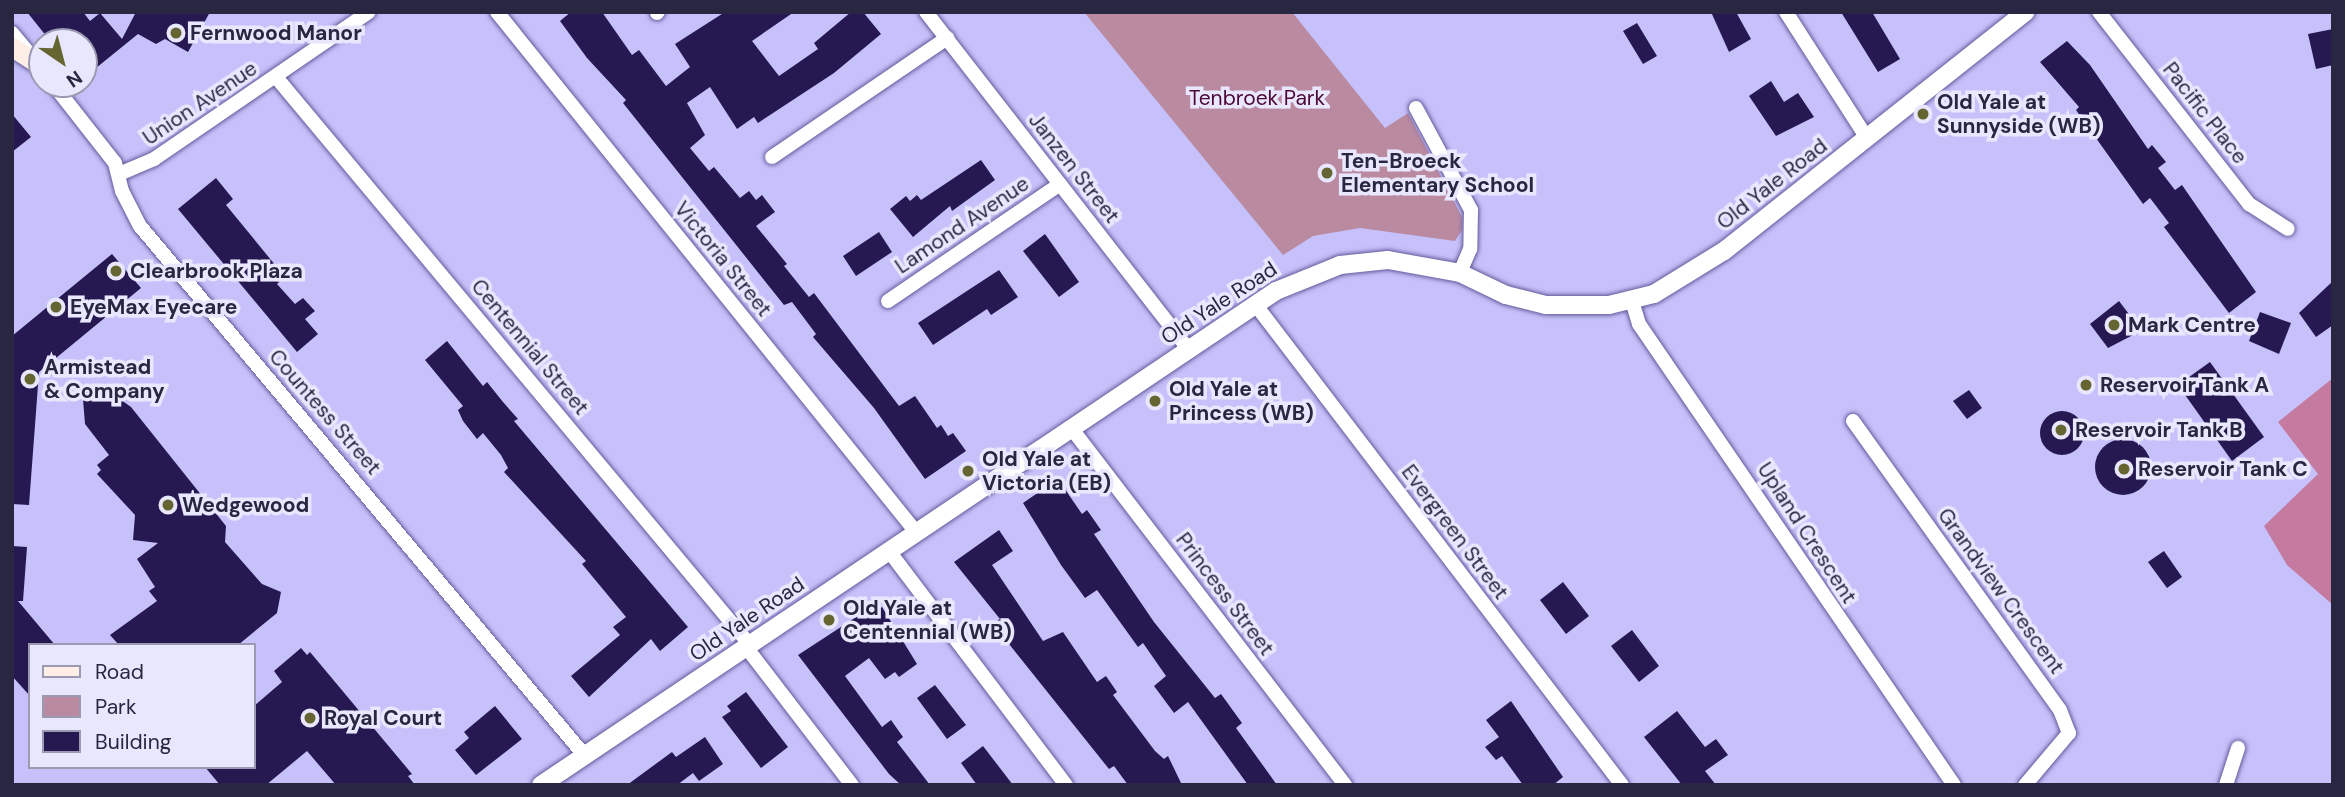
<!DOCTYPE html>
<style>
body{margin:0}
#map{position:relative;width:2345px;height:797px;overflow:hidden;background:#c6c1fa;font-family:"DM Sans",sans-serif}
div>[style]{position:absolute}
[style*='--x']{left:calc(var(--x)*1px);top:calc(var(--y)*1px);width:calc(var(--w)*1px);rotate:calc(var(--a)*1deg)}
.green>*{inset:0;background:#ba8aa1}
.forest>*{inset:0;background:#c57aa0}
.building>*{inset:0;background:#261952}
.round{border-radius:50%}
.roads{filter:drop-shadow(0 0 2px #645b9b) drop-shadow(0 0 2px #645b9b)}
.minor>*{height:14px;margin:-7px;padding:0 7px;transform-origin:7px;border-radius:7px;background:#fff}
.tertiary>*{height:18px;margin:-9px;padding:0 9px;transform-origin:9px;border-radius:9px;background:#fff}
.secondary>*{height:19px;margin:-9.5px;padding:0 9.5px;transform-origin:9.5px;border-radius:9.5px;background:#feeee6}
.dots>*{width:19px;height:19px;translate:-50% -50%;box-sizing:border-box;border:4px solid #e8e7fd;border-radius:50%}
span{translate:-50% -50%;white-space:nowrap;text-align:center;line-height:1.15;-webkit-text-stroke:7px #e8e7fd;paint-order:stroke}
.poi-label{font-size:21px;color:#292641;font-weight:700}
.left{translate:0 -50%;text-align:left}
.park-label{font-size:21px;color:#4c0732}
.street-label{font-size:21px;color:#292641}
.frame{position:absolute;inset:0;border:14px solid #292641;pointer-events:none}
.legend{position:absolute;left:28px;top:643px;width:228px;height:126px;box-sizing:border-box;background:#e8e7fd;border:2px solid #9c9ab2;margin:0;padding:9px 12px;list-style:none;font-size:21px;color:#292641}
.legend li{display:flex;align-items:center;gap:14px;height:35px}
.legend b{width:35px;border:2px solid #9c9ab2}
.north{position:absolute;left:28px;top:28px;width:70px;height:70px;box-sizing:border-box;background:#e8e7fd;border:2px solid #9c9ab2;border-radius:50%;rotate:145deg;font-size:19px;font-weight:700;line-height:28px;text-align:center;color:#292641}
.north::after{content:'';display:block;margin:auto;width:24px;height:32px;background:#656532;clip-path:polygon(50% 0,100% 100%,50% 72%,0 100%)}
</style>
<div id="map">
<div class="green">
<div style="clip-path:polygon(1084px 12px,1292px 12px,1385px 128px,1408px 113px,1462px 217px,1462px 230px,1455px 241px,1360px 228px,1313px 236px,1283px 255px)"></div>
</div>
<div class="forest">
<div style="clip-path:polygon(2333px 378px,2333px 605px,2287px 565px,2264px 526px,2318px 474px,2278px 422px)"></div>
</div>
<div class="building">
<div style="clip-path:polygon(27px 12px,83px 12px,90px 21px,100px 13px,122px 39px,136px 12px,210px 12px,188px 52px,165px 39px,156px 44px,138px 34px,96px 68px,84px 53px,84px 42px,51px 42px)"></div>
<div style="clip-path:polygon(571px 12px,602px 12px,632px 55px,639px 50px,666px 86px,690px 67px,675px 44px,725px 12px,794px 12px,752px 41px,779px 76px,818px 49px,814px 43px,851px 12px,863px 12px,881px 34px,834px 73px,758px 123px,754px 117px,737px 129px,710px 87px,687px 103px,705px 135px,690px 148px,709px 171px,714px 167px,740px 198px,749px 191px,756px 200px,762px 195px,775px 212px,756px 226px,787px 264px,784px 266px,809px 297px,814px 293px,899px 406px,915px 396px,937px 428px,941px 425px,948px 436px,953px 433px,966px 451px,925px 479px,874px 408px,813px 337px,816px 334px,792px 302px,784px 305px,623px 103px,626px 100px,587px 58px,560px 21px)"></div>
<div style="clip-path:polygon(1711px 12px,1736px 12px,1751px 39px,1729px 52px)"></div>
<div style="clip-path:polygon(1841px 12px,1872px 12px,1900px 59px,1878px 72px)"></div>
<div style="clip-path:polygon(1637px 23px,1657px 56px,1643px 64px,1623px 31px)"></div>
<div style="clip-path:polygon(2333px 29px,2333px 65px,2316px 69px,2308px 34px)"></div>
<div style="clip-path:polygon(2067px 41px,2090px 65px,2148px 149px,2152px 145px,2166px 162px,2158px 168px,2175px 190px,2182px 185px,2256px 292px,2229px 313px,2164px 227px,2169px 223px,2150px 198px,2143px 204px,2076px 110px,2079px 107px,2040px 62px)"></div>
<div style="clip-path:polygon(1771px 81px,1784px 102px,1798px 93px,1814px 117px,1776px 136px,1749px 96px)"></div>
<div style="clip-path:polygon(12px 114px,31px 137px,12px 152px)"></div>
<div style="clip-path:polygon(981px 160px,995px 180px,952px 211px,950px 206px,913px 237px,890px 209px,906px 196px,910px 201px,917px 195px,921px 200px)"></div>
<div style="clip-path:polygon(216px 178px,233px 199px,226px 205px,285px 277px,277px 284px,295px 304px,303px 298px,315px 311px,305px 319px,318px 334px,297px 352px,178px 209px)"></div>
<div style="clip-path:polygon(879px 232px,892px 252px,856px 276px,843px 256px)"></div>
<div style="clip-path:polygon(1045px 234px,1079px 282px,1059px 297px,1023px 251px)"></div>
<div style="clip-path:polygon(112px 254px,141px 288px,39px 372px,29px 505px,12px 504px,12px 336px)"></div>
<div style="clip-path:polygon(999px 270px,1018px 297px,991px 315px,987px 309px,933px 345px,918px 323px)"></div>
<div style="clip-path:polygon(2333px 281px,2333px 325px,2316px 337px,2299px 313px)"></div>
<div style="clip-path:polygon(2119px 301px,2138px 326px,2130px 332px,2133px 335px,2108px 348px,2090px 324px)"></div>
<div style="clip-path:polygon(2260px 312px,2291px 323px,2279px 354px,2249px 341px)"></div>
<div style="clip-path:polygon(447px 341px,483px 386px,487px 382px,503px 402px,518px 419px,514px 421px,688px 627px,660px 651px,651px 639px,589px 697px,571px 676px,620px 635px,613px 627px,626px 617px,582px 564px,586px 561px,504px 472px,508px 468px,501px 455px,483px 433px,477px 439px,463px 421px,458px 410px,463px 406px,425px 360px)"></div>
<div style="clip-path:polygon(2210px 362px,2264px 437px,2232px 461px,2178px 385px)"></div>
<div style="clip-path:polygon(82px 387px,91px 398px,107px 390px,131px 407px,226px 526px,225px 542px,262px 584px,281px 592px,277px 613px,238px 645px,119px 645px,110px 635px,157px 601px,149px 591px,155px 587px,137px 559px,158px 543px,133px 540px,135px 515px,97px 474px,101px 470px,97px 465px,109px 455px,85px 424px)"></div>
<div style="clip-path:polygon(1969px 390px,1982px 408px,1967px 419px,1953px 401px)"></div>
<div class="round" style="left:2040px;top:411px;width:44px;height:44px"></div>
<div class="round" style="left:2095px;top:439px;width:56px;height:56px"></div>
<div style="clip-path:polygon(1058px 479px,1082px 514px,1087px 510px,1101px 530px,1094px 534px,1154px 622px,1215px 698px,1221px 694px,1242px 723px,1236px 728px,1277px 785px,1248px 785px,1188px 702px,1174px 713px,1154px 686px,1166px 676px,1143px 643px,1138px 647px,1097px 590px,1085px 598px,1061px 565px,1023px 503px)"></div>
<div style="clip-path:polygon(999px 530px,1013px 551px,992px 565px,1043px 641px,1063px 632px,1097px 682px,1106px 676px,1117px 692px,1113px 695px,1155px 751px,1164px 759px,1168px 756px,1182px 785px,1128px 785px,1114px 766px,1109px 769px,1009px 644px,994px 623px,1000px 619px,954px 562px)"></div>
<div style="clip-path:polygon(12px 546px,27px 547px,23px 601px,18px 601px,55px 645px,30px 645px,30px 696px,12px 676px)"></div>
<div style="clip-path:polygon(2164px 551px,2182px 577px,2167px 588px,2148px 562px)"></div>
<div style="clip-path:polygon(1563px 582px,1589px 616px,1566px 634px,1540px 600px)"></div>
<div style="clip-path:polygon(882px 607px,917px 664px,899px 677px,895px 672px,885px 679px,869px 658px,845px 676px,882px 727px,891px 720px,903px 737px,897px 742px,930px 785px,901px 785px,889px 774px,798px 655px,867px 610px,871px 615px)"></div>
<div style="clip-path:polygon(1632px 630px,1659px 666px,1639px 682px,1611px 646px)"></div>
<div style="clip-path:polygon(301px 648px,307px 655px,310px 652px,412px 774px,408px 776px,415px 785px,336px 785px,307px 751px,266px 785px,220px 785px,205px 767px,254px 767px,254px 706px,282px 682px,274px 671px)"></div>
<div style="clip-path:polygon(935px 685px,966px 725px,947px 739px,917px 698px)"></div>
<div style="clip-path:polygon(746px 692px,788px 747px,761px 768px,722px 717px,731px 711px,727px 706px)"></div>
<div style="clip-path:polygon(1511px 701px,1563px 777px,1553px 785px,1523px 785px,1502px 756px,1496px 760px,1485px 747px,1499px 737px,1486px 720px)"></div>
<div style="clip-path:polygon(495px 706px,522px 739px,476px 775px,455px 750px,469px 738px,464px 732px)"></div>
<div style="clip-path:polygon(1677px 711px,1705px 747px,1716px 739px,1728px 755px,1705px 771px,1716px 785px,1682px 785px,1644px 737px)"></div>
<div style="clip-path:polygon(705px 737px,723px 764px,699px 781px,693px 773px,677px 785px,627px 785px,672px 752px,676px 757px)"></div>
<div style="clip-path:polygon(983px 746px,1013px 785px,977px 785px,961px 763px)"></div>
</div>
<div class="roads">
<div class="minor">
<div style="--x:497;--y:12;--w:668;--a:51.14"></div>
<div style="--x:926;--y:12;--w:427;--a:52.1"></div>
<div style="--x:1786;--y:12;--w:150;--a:57.3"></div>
<div style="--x:2099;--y:12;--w:244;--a:52"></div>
<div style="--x:2249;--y:204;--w:46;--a:32.7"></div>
<div style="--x:657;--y:13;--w:1;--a:-45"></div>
<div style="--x:12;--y:33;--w:25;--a:50"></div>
<div style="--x:276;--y:77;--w:740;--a:50.15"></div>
<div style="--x:53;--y:84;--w:100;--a:51.9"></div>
<div style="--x:115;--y:163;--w:29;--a:76"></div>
<div style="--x:122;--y:191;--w:39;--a:63"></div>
<div style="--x:140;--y:226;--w:692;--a:49.98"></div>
<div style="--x:1416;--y:108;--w:116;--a:61.7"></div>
<div style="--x:1471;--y:210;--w:39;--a:91"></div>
<div style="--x:1470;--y:249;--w:26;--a:113"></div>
<div style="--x:772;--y:157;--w:212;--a:-34.2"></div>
<div style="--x:119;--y:174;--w:38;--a:-23"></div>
<div style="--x:154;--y:159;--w:260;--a:-34.4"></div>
<div style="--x:888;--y:301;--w:208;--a:-34.2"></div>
<div style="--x:1632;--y:301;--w:24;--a:73"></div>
<div style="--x:1639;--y:324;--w:558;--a:55.66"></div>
<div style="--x:1255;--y:304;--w:605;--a:52.66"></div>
<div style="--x:1853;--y:421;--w:355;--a:54.4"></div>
<div style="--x:2060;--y:710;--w:25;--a:69"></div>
<div style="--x:2069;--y:733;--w:68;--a:130.2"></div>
<div style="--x:1072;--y:429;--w:449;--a:52.5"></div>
<div style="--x:889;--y:551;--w:293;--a:52.9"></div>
<div style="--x:746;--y:647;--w:174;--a:52.5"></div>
<div style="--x:2226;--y:785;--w:39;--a:-72"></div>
</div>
<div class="tertiary">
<div style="--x:541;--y:785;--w:886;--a:-33.91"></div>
<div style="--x:1276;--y:291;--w:69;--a:-22.1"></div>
<div style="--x:1340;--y:265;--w:48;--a:-5.9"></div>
<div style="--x:1388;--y:260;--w:73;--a:10.2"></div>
<div style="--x:1460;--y:273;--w:51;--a:25.6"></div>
<div style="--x:1506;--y:295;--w:41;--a:14"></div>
<div style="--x:1546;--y:305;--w:63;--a:0"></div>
<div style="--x:1609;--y:305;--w:46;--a:-13.7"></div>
<div style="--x:1654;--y:294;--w:82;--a:-31.6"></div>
<div style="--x:1724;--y:251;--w:385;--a:-38.4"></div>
</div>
<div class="secondary">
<div style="--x:12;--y:47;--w:31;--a:33"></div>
</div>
</div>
<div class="dots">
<div style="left:176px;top:33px;background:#656532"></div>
<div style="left:1923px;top:114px;background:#656532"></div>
<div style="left:1327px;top:173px;background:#656532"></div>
<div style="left:116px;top:271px;background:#656532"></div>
<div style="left:56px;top:307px;background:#656532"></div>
<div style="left:2114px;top:325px;background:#656532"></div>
<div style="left:30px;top:379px;background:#656532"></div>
<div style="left:2086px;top:385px;background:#656532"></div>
<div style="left:1155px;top:401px;background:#656532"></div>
<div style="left:2061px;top:430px;background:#656532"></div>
<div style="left:2124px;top:469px;background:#656532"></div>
<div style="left:968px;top:471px;background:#656532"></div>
<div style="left:168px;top:505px;background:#656532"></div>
<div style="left:829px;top:620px;background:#656532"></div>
<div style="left:310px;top:718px;background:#656532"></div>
</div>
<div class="poi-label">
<span class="left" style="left:190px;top:33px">Fernwood Manor</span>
<span class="left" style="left:1937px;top:114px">Old Yale at<br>Sunnyside (WB)</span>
<span class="left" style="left:1341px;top:173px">Ten-Broeck<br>Elementary School</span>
<span class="left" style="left:130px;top:271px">Clearbrook Plaza</span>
<span class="left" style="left:70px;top:307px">EyeMax Eyecare</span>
<span class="left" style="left:2128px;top:325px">Mark Centre</span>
<span class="left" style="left:44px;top:379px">Armistead<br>&amp; Company</span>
<span class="left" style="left:2100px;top:385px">Reservoir Tank A</span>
<span class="left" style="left:1169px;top:401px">Old Yale at<br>Princess (WB)</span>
<span class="left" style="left:2075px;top:430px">Reservoir Tank B</span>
<span class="left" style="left:982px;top:471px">Old Yale at<br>Victoria (EB)</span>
<span class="left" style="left:2138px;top:469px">Reservoir Tank C</span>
<span class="left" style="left:182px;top:505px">Wedgewood</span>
<span class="left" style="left:843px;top:620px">Old Yale at<br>Centennial (WB)</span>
<span class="left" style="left:324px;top:718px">Royal Court</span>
</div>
<div class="park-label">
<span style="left:1257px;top:98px">Tenbroek Park</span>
</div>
<div class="street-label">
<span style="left:200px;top:103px;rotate:-34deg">Union Avenue</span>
<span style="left:2205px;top:113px;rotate:52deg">Pacific Place</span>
<span style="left:1074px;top:168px;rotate:52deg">Janzen Street</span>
<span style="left:1772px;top:184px;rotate:-38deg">Old Yale Road</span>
<span style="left:962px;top:225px;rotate:-34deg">Lamond Avenue</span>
<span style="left:723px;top:259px;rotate:51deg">Victoria Street</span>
<span style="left:1219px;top:303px;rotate:-33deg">Old Yale Road</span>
<span style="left:530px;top:347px;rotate:50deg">Centennial Street</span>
<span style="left:325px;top:412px;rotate:49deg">Countess Street</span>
<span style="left:1455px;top:532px;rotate:53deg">Evergreen Street</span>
<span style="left:1807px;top:533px;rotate:57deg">Upland Crescent</span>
<span style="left:2001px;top:591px;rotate:54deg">Grandview Crescent</span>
<span style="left:1225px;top:594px;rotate:53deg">Princess Street</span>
<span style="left:747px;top:619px;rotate:-34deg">Old Yale Road</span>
</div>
<div class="frame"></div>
<ul class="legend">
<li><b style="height:9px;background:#feeee6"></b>Road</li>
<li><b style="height:19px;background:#ba8aa1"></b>Park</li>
<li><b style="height:19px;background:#261952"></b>Building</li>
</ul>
<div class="north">N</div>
</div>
